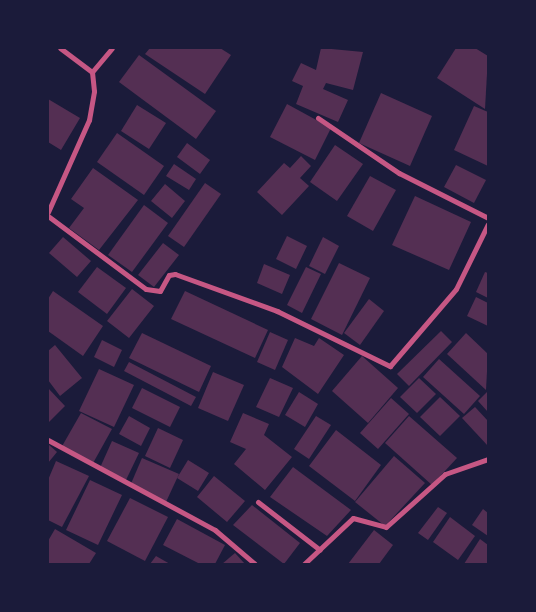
<!DOCTYPE html>
<style>
body{margin:0}
#map{position:relative;width:536px;height:612px;overflow:hidden;background:#1b1b3a;font-family:"Times New Roman",serif}
div>[style]{position:absolute}
[style*='--x']{left:calc(var(--x)*1px);top:calc(var(--y)*1px);width:calc(var(--w)*1px);rotate:calc(var(--a)*1deg)}
.building>*{inset:0;background:#542f53}
.minor>*{height:5px;margin:-2.5px;padding:0 2.5px;transform-origin:2.5px;border-radius:2.5px;background:#c65784}
span{translate:-50% -50%;white-space:nowrap;text-align:center;line-height:1.15;-webkit-text-stroke:4.5px #1b1b3a;paint-order:stroke}
.frame{position:absolute;inset:0;border:49px solid #1b1b3a;pointer-events:none}
</style>
<div id="map">
<div class="building">
<div style="clip-path:polygon(150px 48px,220px 48px,231px 55px,205px 94px,145px 54px)"></div>
<div style="clip-path:polygon(321px 48px,363px 52px,353px 90px,326px 83px,323px 89px,348px 100px,338px 122px,296px 104px,303px 86px,292px 81px,301px 63px,316px 70px)"></div>
<div style="clip-path:polygon(456px 48px,475px 48px,488px 56px,485px 109px,437px 78px)"></div>
<div style="clip-path:polygon(139px 55px,216px 111px,196px 139px,119px 82px)"></div>
<div style="clip-path:polygon(381px 93px,432px 116px,410px 166px,359px 143px)"></div>
<div style="clip-path:polygon(48px 99px,80px 118px,61px 150px,48px 142px)"></div>
<div style="clip-path:polygon(287px 104px,331px 128px,315px 160px,270px 137px)"></div>
<div style="clip-path:polygon(137px 105px,166px 123px,149px 149px,121px 131px)"></div>
<div style="clip-path:polygon(474px 106px,488px 112px,488px 166px,454px 150px)"></div>
<div style="clip-path:polygon(117px 133px,164px 166px,144px 195px,97px 162px)"></div>
<div style="clip-path:polygon(187px 143px,210px 160px,200px 174px,177px 157px)"></div>
<div style="clip-path:polygon(335px 145px,363px 164px,337px 201px,310px 182px)"></div>
<div style="clip-path:polygon(301px 156px,311px 166px,300px 178px,309px 186px,282px 215px,257px 192px,284px 163px,290px 168px)"></div>
<div style="clip-path:polygon(174px 164px,196px 179px,189px 190px,166px 176px)"></div>
<div style="clip-path:polygon(456px 165px,486px 180px,474px 203px,444px 187px)"></div>
<div style="clip-path:polygon(93px 168px,138px 200px,99px 250px,69px 228px,84px 208px,71px 199px)"></div>
<div style="clip-path:polygon(370px 176px,396px 190px,373px 231px,347px 216px)"></div>
<div style="clip-path:polygon(205px 183px,221px 194px,184px 247px,168px 236px)"></div>
<div style="clip-path:polygon(165px 184px,185px 201px,172px 218px,151px 201px)"></div>
<div style="clip-path:polygon(415px 196px,471px 222px,449px 270px,392px 245px)"></div>
<div style="clip-path:polygon(144px 205px,168px 223px,132px 272px,108px 255px)"></div>
<div style="clip-path:polygon(287px 236px,307px 246px,296px 269px,276px 259px)"></div>
<div style="clip-path:polygon(63px 237px,91px 261px,77px 277px,49px 253px)"></div>
<div style="clip-path:polygon(323px 237px,339px 246px,325px 274px,309px 266px)"></div>
<div style="clip-path:polygon(163px 243px,179px 255px,154px 287px,138px 275px)"></div>
<div style="clip-path:polygon(339px 263px,370px 278px,342px 335px,311px 319px)"></div>
<div style="clip-path:polygon(264px 264px,290px 275px,282px 294px,257px 283px)"></div>
<div style="clip-path:polygon(97px 267px,126px 288px,107px 314px,78px 292px)"></div>
<div style="clip-path:polygon(306px 267px,321px 274px,302px 313px,287px 305px)"></div>
<div style="clip-path:polygon(485px 272px,488px 273px,488px 298px,476px 292px)"></div>
<div style="clip-path:polygon(132px 289px,154px 306px,129px 338px,107px 321px)"></div>
<div style="clip-path:polygon(53px 291px,103px 326px,83px 356px,48px 331px,48px 299px)"></div>
<div style="clip-path:polygon(185px 291px,268px 330px,255px 358px,171px 319px)"></div>
<div style="clip-path:polygon(476px 297px,488px 303px,488px 326px,467px 316px)"></div>
<div style="clip-path:polygon(369px 299px,384px 311px,360px 345px,344px 333px)"></div>
<div style="clip-path:polygon(441px 331px,452px 342px,409px 386px,397px 374px)"></div>
<div style="clip-path:polygon(270px 332px,288px 340px,275px 370px,257px 362px)"></div>
<div style="clip-path:polygon(142px 333px,211px 366px,199px 392px,129px 358px)"></div>
<div style="clip-path:polygon(466px 333px,488px 354px,486px 390px,447px 354px)"></div>
<div style="clip-path:polygon(295px 338px,314px 346px,319px 338px,344px 355px,318px 394px,282px 367px)"></div>
<div style="clip-path:polygon(102px 340px,122px 350px,114px 367px,94px 357px)"></div>
<div style="clip-path:polygon(55px 345px,82px 378px,60px 396px,48px 380px,48px 351px)"></div>
<div style="clip-path:polygon(362px 356px,398px 388px,368px 423px,332px 391px)"></div>
<div style="clip-path:polygon(439px 359px,480px 396px,464px 414px,423px 377px)"></div>
<div style="clip-path:polygon(129px 362px,196px 397px,191px 406px,124px 371px)"></div>
<div style="clip-path:polygon(99px 369px,134px 385px,114px 427px,79px 411px)"></div>
<div style="clip-path:polygon(213px 372px,244px 385px,228px 421px,198px 408px)"></div>
<div style="clip-path:polygon(270px 378px,293px 388px,279px 417px,256px 407px)"></div>
<div style="clip-path:polygon(419px 378px,436px 394px,417px 413px,400px 397px)"></div>
<div style="clip-path:polygon(48px 388px,65px 406px,49px 422px,48px 421px)"></div>
<div style="clip-path:polygon(142px 388px,180px 407px,170px 427px,132px 408px)"></div>
<div style="clip-path:polygon(488px 391px,488px 412px,478px 401px)"></div>
<div style="clip-path:polygon(299px 392px,318px 404px,305px 427px,285px 415px)"></div>
<div style="clip-path:polygon(440px 397px,460px 416px,440px 436px,420px 417px)"></div>
<div style="clip-path:polygon(391px 398px,409px 414px,378px 449px,360px 433px)"></div>
<div style="clip-path:polygon(475px 407px,488px 421px,488px 446px,462px 418px)"></div>
<div style="clip-path:polygon(81px 413px,112px 429px,92px 465px,61px 448px)"></div>
<div style="clip-path:polygon(243px 413px,269px 424px,264px 435px,292px 457px,265px 490px,234px 464px,246px 449px,230px 442px)"></div>
<div style="clip-path:polygon(129px 416px,150px 428px,141px 446px,119px 434px)"></div>
<div style="clip-path:polygon(316px 416px,331px 425px,309px 459px,294px 449px)"></div>
<div style="clip-path:polygon(409px 416px,457px 458px,432px 485px,385px 443px)"></div>
<div style="clip-path:polygon(158px 428px,183px 440px,170px 468px,145px 456px)"></div>
<div style="clip-path:polygon(336px 430px,381px 465px,355px 501px,309px 466px)"></div>
<div style="clip-path:polygon(112px 441px,139px 453px,125px 482px,99px 470px)"></div>
<div style="clip-path:polygon(48px 444px,57px 452px,48px 463px)"></div>
<div style="clip-path:polygon(394px 456px,425px 483px,385px 526px,355px 502px)"></div>
<div style="clip-path:polygon(142px 458px,179px 474px,166px 502px,130px 486px)"></div>
<div style="clip-path:polygon(188px 460px,209px 473px,198px 491px,177px 478px)"></div>
<div style="clip-path:polygon(56px 461px,89px 476px,62px 527px,48px 520px,48px 480px)"></div>
<div style="clip-path:polygon(293px 467px,351px 510px,327px 536px,270px 497px)"></div>
<div style="clip-path:polygon(214px 476px,245px 501px,227px 522px,197px 497px)"></div>
<div style="clip-path:polygon(90px 480px,122px 495px,98px 545px,66px 530px)"></div>
<div style="clip-path:polygon(130px 498px,168px 517px,145px 561px,107px 541px)"></div>
<div style="clip-path:polygon(252px 505px,300px 543px,284px 564px,233px 525px)"></div>
<div style="clip-path:polygon(438px 507px,447px 513px,428px 540px,418px 533px)"></div>
<div style="clip-path:polygon(483px 509px,488px 513px,488px 536px,472px 525px)"></div>
<div style="clip-path:polygon(450px 517px,475px 536px,458px 560px,433px 542px)"></div>
<div style="clip-path:polygon(177px 519px,225px 545px,215px 564px,200px 564px,163px 545px)"></div>
<div style="clip-path:polygon(55px 529px,96px 553px,89px 564px,48px 564px,48px 541px)"></div>
<div style="clip-path:polygon(374px 530px,393px 545px,379px 564px,348px 564px)"></div>
<div style="clip-path:polygon(480px 539px,488px 545px,488px 564px,464px 564px)"></div>
<div style="clip-path:polygon(235px 553px,245px 564px,222px 564px)"></div>
<div style="clip-path:polygon(156px 556px,170px 564px,150px 564px)"></div>
</div>
<div class="minor">
<div style="--x:92;--y:72;--w:31;--a:-50"></div>
<div style="--x:318;--y:118;--w:98;--a:34.2"></div>
<div style="--x:399;--y:173;--w:100;--a:26.8"></div>
<div style="--x:48;--y:212;--w:101;--a:-66"></div>
<div style="--x:89;--y:120;--w:29;--a:-80"></div>
<div style="--x:94;--y:91;--w:19;--a:-96"></div>
<div style="--x:92;--y:72;--w:40;--a:-143"></div>
<div style="--x:48;--y:216;--w:122;--a:36.7"></div>
<div style="--x:146;--y:289;--w:14;--a:8"></div>
<div style="--x:160;--y:291;--w:18;--a:-61"></div>
<div style="--x:169;--y:275;--w:6;--a:-9"></div>
<div style="--x:175;--y:274;--w:109;--a:19.9"></div>
<div style="--x:277;--y:311;--w:126;--a:26"></div>
<div style="--x:390;--y:366;--w:101;--a:-49.4"></div>
<div style="--x:456;--y:289;--w:72;--a:-63.8"></div>
<div style="--x:48;--y:440;--w:190;--a:28.3"></div>
<div style="--x:215;--y:530;--w:52;--a:40.4"></div>
<div style="--x:258;--y:502;--w:78;--a:37.7"></div>
<div style="--x:304;--y:564;--w:67;--a:-43.2"></div>
<div style="--x:353;--y:518;--w:34;--a:15"></div>
<div style="--x:386;--y:527;--w:79;--a:-41.9"></div>
<div style="--x:445;--y:474;--w:46;--a:-19.2"></div>
</div>
<div class="frame"></div>
</div>
